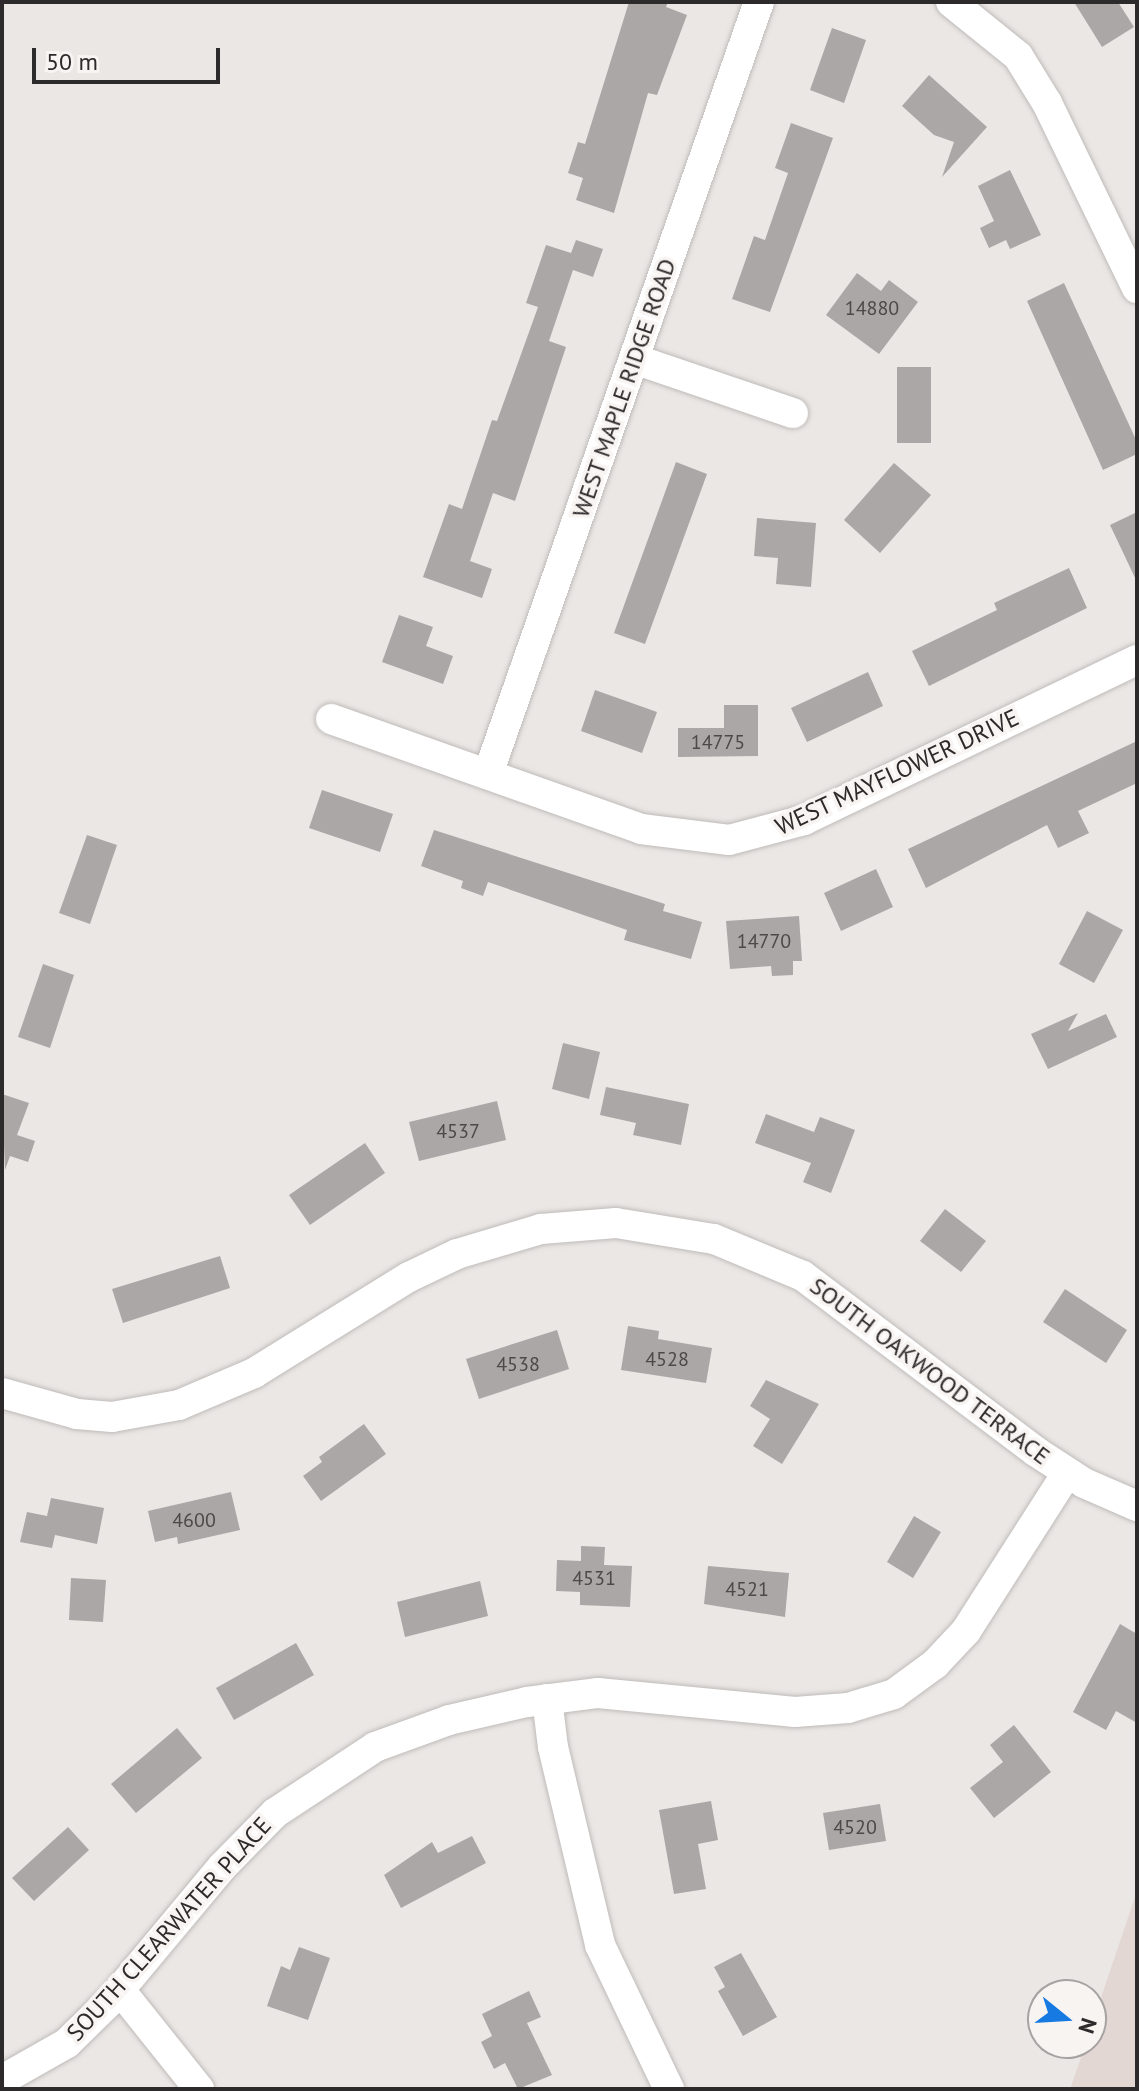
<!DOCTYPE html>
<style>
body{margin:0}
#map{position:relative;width:1139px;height:2091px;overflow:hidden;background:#ebe7e5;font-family:"PT Sans",sans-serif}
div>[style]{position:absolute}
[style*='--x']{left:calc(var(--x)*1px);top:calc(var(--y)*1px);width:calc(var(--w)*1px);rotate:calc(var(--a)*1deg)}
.built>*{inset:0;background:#e3d7d3}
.building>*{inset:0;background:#aba7a6}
.roads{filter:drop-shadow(0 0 2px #bfbbb9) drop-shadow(0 0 2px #bfbbb9)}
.minor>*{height:30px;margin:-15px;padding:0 15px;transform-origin:15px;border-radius:15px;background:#fff}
span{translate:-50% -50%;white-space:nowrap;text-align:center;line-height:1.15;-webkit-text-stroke:7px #f8f4f2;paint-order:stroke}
.number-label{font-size:20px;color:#4c4949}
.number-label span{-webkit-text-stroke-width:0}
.street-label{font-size:24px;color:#2c2a2a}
.frame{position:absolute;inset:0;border:4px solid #2c2a2a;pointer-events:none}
.north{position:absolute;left:1027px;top:1979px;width:80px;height:80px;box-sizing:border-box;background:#f8f4f2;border:2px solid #a6a3a2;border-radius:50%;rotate:108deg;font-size:22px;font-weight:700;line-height:32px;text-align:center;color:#2c2a2a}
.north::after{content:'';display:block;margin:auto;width:28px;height:36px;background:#167ae2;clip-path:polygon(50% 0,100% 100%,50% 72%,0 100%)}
.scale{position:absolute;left:32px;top:48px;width:188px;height:36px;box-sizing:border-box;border:4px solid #2c2a2a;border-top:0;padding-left:10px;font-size:24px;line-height:28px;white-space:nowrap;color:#2c2a2a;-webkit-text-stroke:6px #f8f4f2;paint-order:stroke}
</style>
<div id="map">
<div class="built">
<div style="clip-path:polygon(1137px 1891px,1137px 2089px,1070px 2089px,1086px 2043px,1091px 2043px,1091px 2027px)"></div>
</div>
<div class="building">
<div style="clip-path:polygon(629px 2px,668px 2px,666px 7px,687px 15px,657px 95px,648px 93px,614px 213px,576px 200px,583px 178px,568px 173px,578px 142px,585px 144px)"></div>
<div style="clip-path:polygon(1074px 2px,1118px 2px,1134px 27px,1102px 47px)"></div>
<div style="clip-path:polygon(832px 28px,866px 40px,844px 103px,810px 90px)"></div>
<div style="clip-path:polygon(929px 75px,987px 127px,942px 177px,954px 142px,934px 135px,902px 106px)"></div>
<div style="clip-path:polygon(791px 123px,833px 138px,770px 312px,732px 299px,754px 236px,765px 240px,788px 173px,775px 168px)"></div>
<div style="clip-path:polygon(1010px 170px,1041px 235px,1010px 249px,1006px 240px,989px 248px,980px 228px,994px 221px,978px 186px)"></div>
<div style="clip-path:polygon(576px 240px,603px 249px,593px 277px,573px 270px,549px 341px,566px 347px,515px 501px,493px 493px,470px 561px,492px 569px,482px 598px,423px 577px,449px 504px,462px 509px,492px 420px,497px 421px,538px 307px,526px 303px,546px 245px,571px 253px)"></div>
<div style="clip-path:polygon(857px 273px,881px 291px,889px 280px,918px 302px,879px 354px,826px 315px)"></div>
<div style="clip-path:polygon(1064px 283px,1137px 442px,1137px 454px,1103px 470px,1027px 301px)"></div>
<div style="clip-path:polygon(897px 367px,931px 367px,931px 443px,897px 443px)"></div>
<div style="clip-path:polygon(676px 462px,707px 474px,645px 644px,614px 633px)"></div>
<div style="clip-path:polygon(894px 463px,931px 495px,880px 553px,844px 520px)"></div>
<div style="clip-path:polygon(1137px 512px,1137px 582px,1110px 525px)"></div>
<div style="clip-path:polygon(757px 518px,816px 523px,811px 587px,776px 584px,778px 558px,754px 556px)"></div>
<div style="clip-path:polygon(1069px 568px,1087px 608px,929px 686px,912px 651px,997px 610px,994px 603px)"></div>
<div style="clip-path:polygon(399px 615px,433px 627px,426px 646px,453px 656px,443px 684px,382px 662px)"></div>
<div style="clip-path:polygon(868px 672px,883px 706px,807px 742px,791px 708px)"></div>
<div style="clip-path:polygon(595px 690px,657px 712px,642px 753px,581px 731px)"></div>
<div style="clip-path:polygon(724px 705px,758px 705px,758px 756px,678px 757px,678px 728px,724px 728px)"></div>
<div style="clip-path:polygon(1137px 741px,1137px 783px,1078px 811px,1089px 833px,1058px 848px,1047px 825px,926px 888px,908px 849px)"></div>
<div style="clip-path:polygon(322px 790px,393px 814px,380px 852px,309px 828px)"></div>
<div style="clip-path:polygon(434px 830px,665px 904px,663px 911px,702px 922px,691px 959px,624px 940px,627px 930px,488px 882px,483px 896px,461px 888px,463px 881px,421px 866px)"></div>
<div style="clip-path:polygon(87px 835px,117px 845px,90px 924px,59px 913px)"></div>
<div style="clip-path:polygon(876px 869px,893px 907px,841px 931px,824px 893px)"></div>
<div style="clip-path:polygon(1087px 911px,1123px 930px,1094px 983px,1059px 964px)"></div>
<div style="clip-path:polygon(799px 916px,802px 961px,793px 961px,793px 975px,772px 976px,771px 966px,730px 969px,726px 921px)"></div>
<div style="clip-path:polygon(43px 964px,74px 975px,50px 1048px,18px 1037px)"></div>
<div style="clip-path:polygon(1078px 1013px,1068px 1031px,1106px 1014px,1117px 1037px,1048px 1069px,1031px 1034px)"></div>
<div style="clip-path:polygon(563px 1043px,600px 1052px,589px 1099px,552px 1089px)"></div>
<div style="clip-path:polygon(606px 1087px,689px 1104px,681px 1145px,633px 1135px,636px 1123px,600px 1115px)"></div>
<div style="clip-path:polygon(2px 1094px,29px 1103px,17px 1135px,35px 1141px,28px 1162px,10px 1156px,5px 1170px)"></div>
<div style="clip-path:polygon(497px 1101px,506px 1140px,419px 1161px,409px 1122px)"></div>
<div style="clip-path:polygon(766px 1114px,814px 1132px,820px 1117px,855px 1130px,831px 1193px,803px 1182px,811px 1163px,755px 1143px)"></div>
<div style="clip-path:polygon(365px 1143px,385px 1173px,310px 1225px,289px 1195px)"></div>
<div style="clip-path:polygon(945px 1209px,986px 1241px,961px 1272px,920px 1241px)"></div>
<div style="clip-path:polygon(220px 1256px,230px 1288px,123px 1323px,112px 1289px)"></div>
<div style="clip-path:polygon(1065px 1289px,1127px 1330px,1106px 1363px,1043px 1322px)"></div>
<div style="clip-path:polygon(628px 1326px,659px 1331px,658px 1339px,712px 1348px,706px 1383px,621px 1370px)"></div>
<div style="clip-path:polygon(557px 1330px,569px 1369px,479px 1399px,466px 1359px)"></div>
<div style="clip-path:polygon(766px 1380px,819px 1404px,782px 1464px,753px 1446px,770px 1419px,750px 1406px)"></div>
<div style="clip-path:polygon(364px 1424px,386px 1454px,321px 1501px,303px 1476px,322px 1462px,319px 1457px)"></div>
<div style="clip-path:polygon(231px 1492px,240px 1530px,178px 1544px,177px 1537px,155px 1542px,148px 1511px)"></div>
<div style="clip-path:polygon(51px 1498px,104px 1508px,97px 1544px,55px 1535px,52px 1548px,20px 1542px,27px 1512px,47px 1516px)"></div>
<div style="clip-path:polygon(914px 1516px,941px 1532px,913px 1578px,887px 1562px)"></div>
<div style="clip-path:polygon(581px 1546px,605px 1547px,604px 1565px,632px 1566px,630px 1607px,580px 1605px,580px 1592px,556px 1591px,557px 1560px,581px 1561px)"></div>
<div style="clip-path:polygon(708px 1566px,789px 1573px,785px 1617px,704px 1604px)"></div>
<div style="clip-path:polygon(71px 1578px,106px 1580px,103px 1622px,69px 1620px)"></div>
<div style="clip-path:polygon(480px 1581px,488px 1616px,405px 1637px,397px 1602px)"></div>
<div style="clip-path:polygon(1120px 1624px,1137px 1634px,1137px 1723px,1116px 1711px,1106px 1730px,1073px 1712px)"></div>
<div style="clip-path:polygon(296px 1643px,314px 1675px,234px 1720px,216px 1688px)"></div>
<div style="clip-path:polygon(1014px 1725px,1051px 1772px,994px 1818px,970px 1788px,1003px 1762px,990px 1745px)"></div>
<div style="clip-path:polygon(177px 1728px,202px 1758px,136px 1813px,111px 1784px)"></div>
<div style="clip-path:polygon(711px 1801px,718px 1840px,698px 1844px,706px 1889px,674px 1894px,659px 1810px)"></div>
<div style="clip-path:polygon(880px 1804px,886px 1841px,829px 1850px,823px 1813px)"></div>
<div style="clip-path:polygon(68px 1827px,89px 1850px,34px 1901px,12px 1878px)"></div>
<div style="clip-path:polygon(472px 1836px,486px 1863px,401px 1908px,384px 1875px,432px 1842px,438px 1853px)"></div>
<div style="clip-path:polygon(299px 1947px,330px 1958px,308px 2020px,267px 2006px,281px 1966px,290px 1970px)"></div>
<div style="clip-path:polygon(741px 1953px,777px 2017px,743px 2036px,718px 1991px,725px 1987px,714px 1967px)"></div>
<div style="clip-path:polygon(529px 1991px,541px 2017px,527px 2023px,552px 2075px,518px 2089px,505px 2063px,494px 2069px,481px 2042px,492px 2036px,482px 2014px)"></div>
</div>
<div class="roads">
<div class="minor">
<div style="--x:951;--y:2;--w:86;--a:38.9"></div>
<div style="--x:1018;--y:56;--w:55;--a:58.3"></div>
<div style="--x:1047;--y:103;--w:206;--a:64.1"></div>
<div style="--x:634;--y:359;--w:168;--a:18.8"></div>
<div style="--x:331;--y:719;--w:329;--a:19.5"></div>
<div style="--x:641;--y:829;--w:89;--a:7.1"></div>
<div style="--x:729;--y:840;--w:78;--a:-14.9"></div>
<div style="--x:804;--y:820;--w:369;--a:-25.7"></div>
<div style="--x:488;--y:774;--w:818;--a:-70.66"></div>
<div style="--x:2;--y:1393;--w:78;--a:15.6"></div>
<div style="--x:77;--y:1414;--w:35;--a:5"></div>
<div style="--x:112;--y:1417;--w:68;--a:-10.2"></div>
<div style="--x:179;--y:1405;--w:82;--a:-23.1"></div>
<div style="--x:254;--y:1373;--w:182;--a:-31.8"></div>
<div style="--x:409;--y:1277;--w:53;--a:-25.6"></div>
<div style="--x:457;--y:1254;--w:88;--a:-16.6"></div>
<div style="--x:541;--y:1229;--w:75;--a:-4.6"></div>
<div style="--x:616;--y:1223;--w:99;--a:9.3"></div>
<div style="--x:714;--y:1239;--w:96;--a:22.6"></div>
<div style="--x:803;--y:1276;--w:291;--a:37"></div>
<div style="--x:1035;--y:1451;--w:59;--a:33.1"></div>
<div style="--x:1084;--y:1483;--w:58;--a:23.5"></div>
<div style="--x:547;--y:1699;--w:48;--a:82.9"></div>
<div style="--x:553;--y:1747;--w:204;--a:76.6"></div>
<div style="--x:600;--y:1945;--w:160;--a:64.4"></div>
<div style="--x:120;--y:1990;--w:127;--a:51.4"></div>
<div style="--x:2;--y:2080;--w:75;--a:-29.6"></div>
<div style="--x:67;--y:2043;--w:63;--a:-44.4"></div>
<div style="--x:112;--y:1999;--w:172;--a:-50.2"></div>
<div style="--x:222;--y:1867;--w:76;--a:-45.5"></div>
<div style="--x:275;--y:1813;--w:120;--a:-33.4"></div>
<div style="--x:375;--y:1747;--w:79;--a:-20"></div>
<div style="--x:449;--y:1720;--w:80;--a:-13"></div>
<div style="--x:527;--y:1702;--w:72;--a:-7.2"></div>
<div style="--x:598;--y:1693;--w:198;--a:5.5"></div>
<div style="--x:795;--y:1712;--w:53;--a:-4.3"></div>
<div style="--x:848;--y:1708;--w:48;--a:-16.9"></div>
<div style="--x:894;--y:1694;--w:51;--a:-36.2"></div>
<div style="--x:935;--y:1664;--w:45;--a:-46.8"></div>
<div style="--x:966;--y:1631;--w:188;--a:-57.4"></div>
</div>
</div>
<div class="number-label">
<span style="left:872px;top:308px">14880</span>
<span style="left:718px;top:742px">14775</span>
<span style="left:764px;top:941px">14770</span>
<span style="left:458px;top:1131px">4537</span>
<span style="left:667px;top:1359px">4528</span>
<span style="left:518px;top:1364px">4538</span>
<span style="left:194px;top:1520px">4600</span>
<span style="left:594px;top:1578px">4531</span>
<span style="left:747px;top:1589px">4521</span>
<span style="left:855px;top:1827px">4520</span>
</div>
<div class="street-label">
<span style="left:624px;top:388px;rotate:-71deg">WEST MAPLE RIDGE ROAD</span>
<span style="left:897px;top:772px;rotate:-25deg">WEST MAYFLOWER DRIVE</span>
<span style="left:930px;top:1371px;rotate:37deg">SOUTH OAKWOOD TERRACE</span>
<span style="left:169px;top:1929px;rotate:-48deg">SOUTH CLEARWATER PLACE</span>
</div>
<div class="frame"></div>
<div class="north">N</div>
<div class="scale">50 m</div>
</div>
